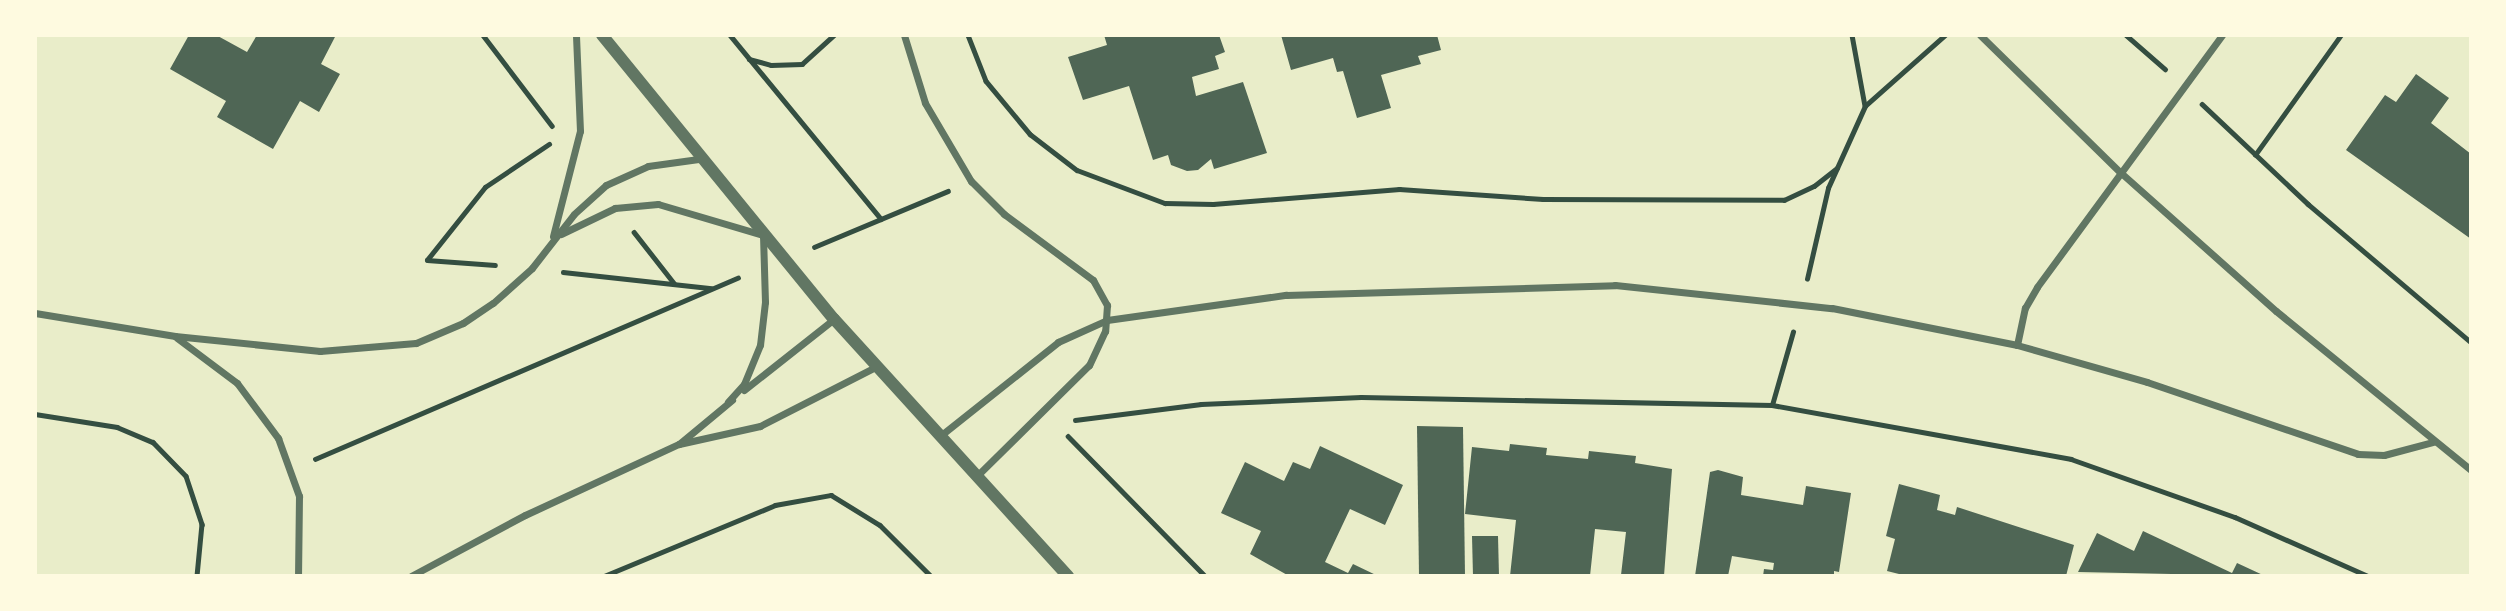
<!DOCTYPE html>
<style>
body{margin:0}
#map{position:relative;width:2506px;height:611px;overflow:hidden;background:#e9edc9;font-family:"DM Sans",sans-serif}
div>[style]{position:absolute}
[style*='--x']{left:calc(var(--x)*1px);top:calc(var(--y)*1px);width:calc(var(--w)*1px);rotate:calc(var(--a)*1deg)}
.building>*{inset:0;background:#4f6655}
.path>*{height:4.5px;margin:-2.25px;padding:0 2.25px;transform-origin:2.25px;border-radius:2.25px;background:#344e41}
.minor>*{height:7px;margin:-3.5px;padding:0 3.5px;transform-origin:3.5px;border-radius:3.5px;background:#617663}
.tertiary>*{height:12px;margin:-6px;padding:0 6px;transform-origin:6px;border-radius:6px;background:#617663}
span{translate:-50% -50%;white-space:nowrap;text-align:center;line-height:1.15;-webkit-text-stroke:7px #fefae0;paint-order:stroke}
.frame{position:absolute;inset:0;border:37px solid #fefae0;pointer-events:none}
</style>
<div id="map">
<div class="building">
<div style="clip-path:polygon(189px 35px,216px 35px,247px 52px,257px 35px,336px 35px,321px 64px,340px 74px,319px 112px,300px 101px,273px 149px,217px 117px,226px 101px,170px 69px)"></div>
<div style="clip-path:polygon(1104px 35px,1219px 35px,1225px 52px,1215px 56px,1219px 69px,1192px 77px,1196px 96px,1243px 82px,1267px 153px,1214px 169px,1211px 159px,1198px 170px,1187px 171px,1171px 165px,1168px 155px,1153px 160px,1129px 86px,1083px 100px,1068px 57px,1107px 45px)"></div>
<div style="clip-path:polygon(1281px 35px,1437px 35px,1441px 50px,1418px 56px,1421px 64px,1381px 75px,1391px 108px,1357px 118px,1343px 71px,1337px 72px,1333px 58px,1291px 70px)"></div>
<div style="clip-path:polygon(2416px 74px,2449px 98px,2431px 123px,2471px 154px,2471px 239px,2346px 150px,2385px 95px,2396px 102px)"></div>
<div style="clip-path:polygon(1417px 426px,1463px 427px,1465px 576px,1419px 576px)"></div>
<div style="clip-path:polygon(1510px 444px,1547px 448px,1546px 455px,1588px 459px,1589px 451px,1636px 456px,1635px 463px,1672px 469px,1664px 576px,1621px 575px,1626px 532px,1595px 529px,1590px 576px,1510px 576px,1516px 520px,1465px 514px,1472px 447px,1509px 451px)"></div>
<div style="clip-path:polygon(1320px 446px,1403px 485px,1385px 525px,1350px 509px,1325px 562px,1348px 573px,1353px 564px,1378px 576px,1289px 576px,1250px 554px,1261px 531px,1221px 513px,1245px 462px,1284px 481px,1293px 462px,1310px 469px)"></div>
<div style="clip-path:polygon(1718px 470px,1743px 477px,1741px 495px,1803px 505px,1806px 486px,1851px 493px,1839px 572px,1834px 571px,1834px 576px,1763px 576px,1764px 569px,1773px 570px,1774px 563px,1732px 556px,1728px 576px,1695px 576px,1710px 472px)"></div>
<div style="clip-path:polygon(1899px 484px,1940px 495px,1937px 510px,1955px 515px,1957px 507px,2074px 545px,2066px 576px,1907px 576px,1887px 571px,1895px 539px,1886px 536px)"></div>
<div style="clip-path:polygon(2143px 531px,2232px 573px,2237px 563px,2265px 576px,2078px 572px,2097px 533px,2134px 551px)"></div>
<div style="clip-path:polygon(1472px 536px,1498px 536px,1499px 576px,1473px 576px)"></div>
</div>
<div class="path">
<div style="--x:483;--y:35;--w:114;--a:52.8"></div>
<div style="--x:730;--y:35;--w:238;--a:50.6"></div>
<div style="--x:968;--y:35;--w:49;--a:68.6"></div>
<div style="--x:986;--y:81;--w:69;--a:50.3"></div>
<div style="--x:1030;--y:134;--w:59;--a:37.5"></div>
<div style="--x:1077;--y:170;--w:94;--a:20.6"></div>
<div style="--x:1165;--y:203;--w:48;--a:1.2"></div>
<div style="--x:1213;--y:204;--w:187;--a:-4.6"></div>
<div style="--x:1399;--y:189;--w:144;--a:4"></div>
<div style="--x:1543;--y:199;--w:241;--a:0.2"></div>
<div style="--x:1784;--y:200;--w:33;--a:-25"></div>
<div style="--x:1814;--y:186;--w:29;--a:-38"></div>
<div style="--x:1852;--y:35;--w:72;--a:79.6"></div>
<div style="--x:2126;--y:35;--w:52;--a:41.1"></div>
<div style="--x:749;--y:59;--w:23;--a:15"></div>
<div style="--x:771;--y:65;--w:31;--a:-2"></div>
<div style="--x:802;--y:64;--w:43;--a:-42.2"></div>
<div style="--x:2202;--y:104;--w:146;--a:43.3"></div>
<div style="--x:2308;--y:204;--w:214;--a:40.3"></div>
<div style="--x:2255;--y:155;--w:148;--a:-54.4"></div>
<div style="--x:634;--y:232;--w:65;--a:51.9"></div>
<div style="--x:814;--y:247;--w:145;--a:-22.7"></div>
<div style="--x:427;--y:260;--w:93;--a:-51.5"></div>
<div style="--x:485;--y:187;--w:77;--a:-33.9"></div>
<div style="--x:427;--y:260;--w:68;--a:4.2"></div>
<div style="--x:563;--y:272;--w:149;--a:6.2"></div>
<div style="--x:1807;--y:279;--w:93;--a:-77"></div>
<div style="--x:1828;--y:188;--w:90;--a:-65.7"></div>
<div style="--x:1865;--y:106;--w:107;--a:-41.6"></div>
<div style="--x:1772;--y:405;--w:76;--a:-74"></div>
<div style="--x:35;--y:414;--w:83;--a:9"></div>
<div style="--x:117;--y:427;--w:39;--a:23"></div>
<div style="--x:153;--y:442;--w:47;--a:45.9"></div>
<div style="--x:186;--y:476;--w:51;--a:71.6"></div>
<div style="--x:202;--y:524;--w:52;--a:95.5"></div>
<div style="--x:1075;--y:420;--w:127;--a:-7.2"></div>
<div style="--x:1201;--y:404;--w:160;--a:-2.5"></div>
<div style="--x:1361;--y:397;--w:411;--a:1.1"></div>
<div style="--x:1772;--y:405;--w:304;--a:10.2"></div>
<div style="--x:2071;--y:459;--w:174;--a:19.5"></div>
<div style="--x:2235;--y:517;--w:145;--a:23.9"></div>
<div style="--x:1068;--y:436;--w:196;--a:45.6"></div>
<div style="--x:315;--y:459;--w:460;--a:-23.2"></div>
<div style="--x:604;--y:576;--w:185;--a:-22.5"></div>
<div style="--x:775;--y:505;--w:57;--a:-10.1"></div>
<div style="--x:831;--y:495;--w:57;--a:31.5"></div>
<div style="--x:880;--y:525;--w:72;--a:45"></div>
</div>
<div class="minor">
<div style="--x:904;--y:35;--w:71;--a:72.8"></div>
<div style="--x:925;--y:103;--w:91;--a:59.5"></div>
<div style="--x:971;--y:181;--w:47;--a:45"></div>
<div style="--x:1004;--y:214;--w:111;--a:36.6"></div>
<div style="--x:1093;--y:280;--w:29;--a:61"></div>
<div style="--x:1107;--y:305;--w:26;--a:94"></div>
<div style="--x:1105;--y:331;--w:38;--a:115"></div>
<div style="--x:1089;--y:365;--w:159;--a:135.3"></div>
<div style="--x:1980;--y:35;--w:196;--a:44.4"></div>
<div style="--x:2120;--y:172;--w:209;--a:41.7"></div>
<div style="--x:2276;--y:311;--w:252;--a:39.2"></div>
<div style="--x:561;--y:234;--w:60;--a:-25.7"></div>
<div style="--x:615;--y:208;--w:43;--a:-5.3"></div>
<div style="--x:658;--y:204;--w:109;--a:16.4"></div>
<div style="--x:763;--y:235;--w:67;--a:88.3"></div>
<div style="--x:765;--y:302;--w:43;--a:96.6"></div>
<div style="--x:760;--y:345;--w:42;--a:112.3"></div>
<div style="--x:744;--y:384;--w:24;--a:132"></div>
<div style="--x:553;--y:236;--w:108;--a:-75.6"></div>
<div style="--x:580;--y:131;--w:96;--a:-92.4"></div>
<div style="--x:35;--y:313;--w:142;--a:9.3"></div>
<div style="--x:175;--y:336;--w:146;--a:5.9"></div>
<div style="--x:320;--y:351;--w:96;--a:-4.8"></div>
<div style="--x:416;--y:343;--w:51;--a:-23.1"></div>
<div style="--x:463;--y:323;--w:36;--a:-34"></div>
<div style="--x:493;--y:303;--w:52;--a:-41.9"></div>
<div style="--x:532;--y:268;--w:68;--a:-52.1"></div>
<div style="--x:574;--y:214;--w:43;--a:-42.2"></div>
<div style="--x:606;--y:185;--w:46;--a:-24.3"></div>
<div style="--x:648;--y:166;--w:51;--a:-7.8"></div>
<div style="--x:177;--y:338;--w:75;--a:36.9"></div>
<div style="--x:237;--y:383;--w:69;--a:53.3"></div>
<div style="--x:278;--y:438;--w:62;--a:70.1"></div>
<div style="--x:299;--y:496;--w:80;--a:90.7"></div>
<div style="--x:2017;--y:345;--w:38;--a:-78"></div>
<div style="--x:2025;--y:308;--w:24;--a:-60"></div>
<div style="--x:2037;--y:287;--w:313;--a:-53.7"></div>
<div style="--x:744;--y:390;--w:115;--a:-38.3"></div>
<div style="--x:940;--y:436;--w:151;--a:-38.5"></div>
<div style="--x:1058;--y:342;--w:54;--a:-24.2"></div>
<div style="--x:1107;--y:320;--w:181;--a:-8"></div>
<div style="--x:1286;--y:295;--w:329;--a:-1.7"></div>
<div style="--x:1615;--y:285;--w:218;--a:6.1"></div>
<div style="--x:1832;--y:308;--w:189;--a:11.3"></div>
<div style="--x:2017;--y:345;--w:135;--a:15.9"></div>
<div style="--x:2147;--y:382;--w:223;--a:18.8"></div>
<div style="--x:2358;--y:454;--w:26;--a:2"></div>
<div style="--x:2384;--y:455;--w:51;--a:-14.9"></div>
<div style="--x:679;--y:444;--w:69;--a:-39.7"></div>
<div style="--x:411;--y:576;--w:129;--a:-28.2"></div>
<div style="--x:525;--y:515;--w:170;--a:-24.8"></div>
<div style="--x:679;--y:444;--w:83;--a:-12.5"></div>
<div style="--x:760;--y:426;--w:131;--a:-27.1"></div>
</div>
<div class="tertiary">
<div style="--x:602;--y:35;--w:367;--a:50.8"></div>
<div style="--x:834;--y:319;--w:348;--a:47.7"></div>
</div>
<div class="frame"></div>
</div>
